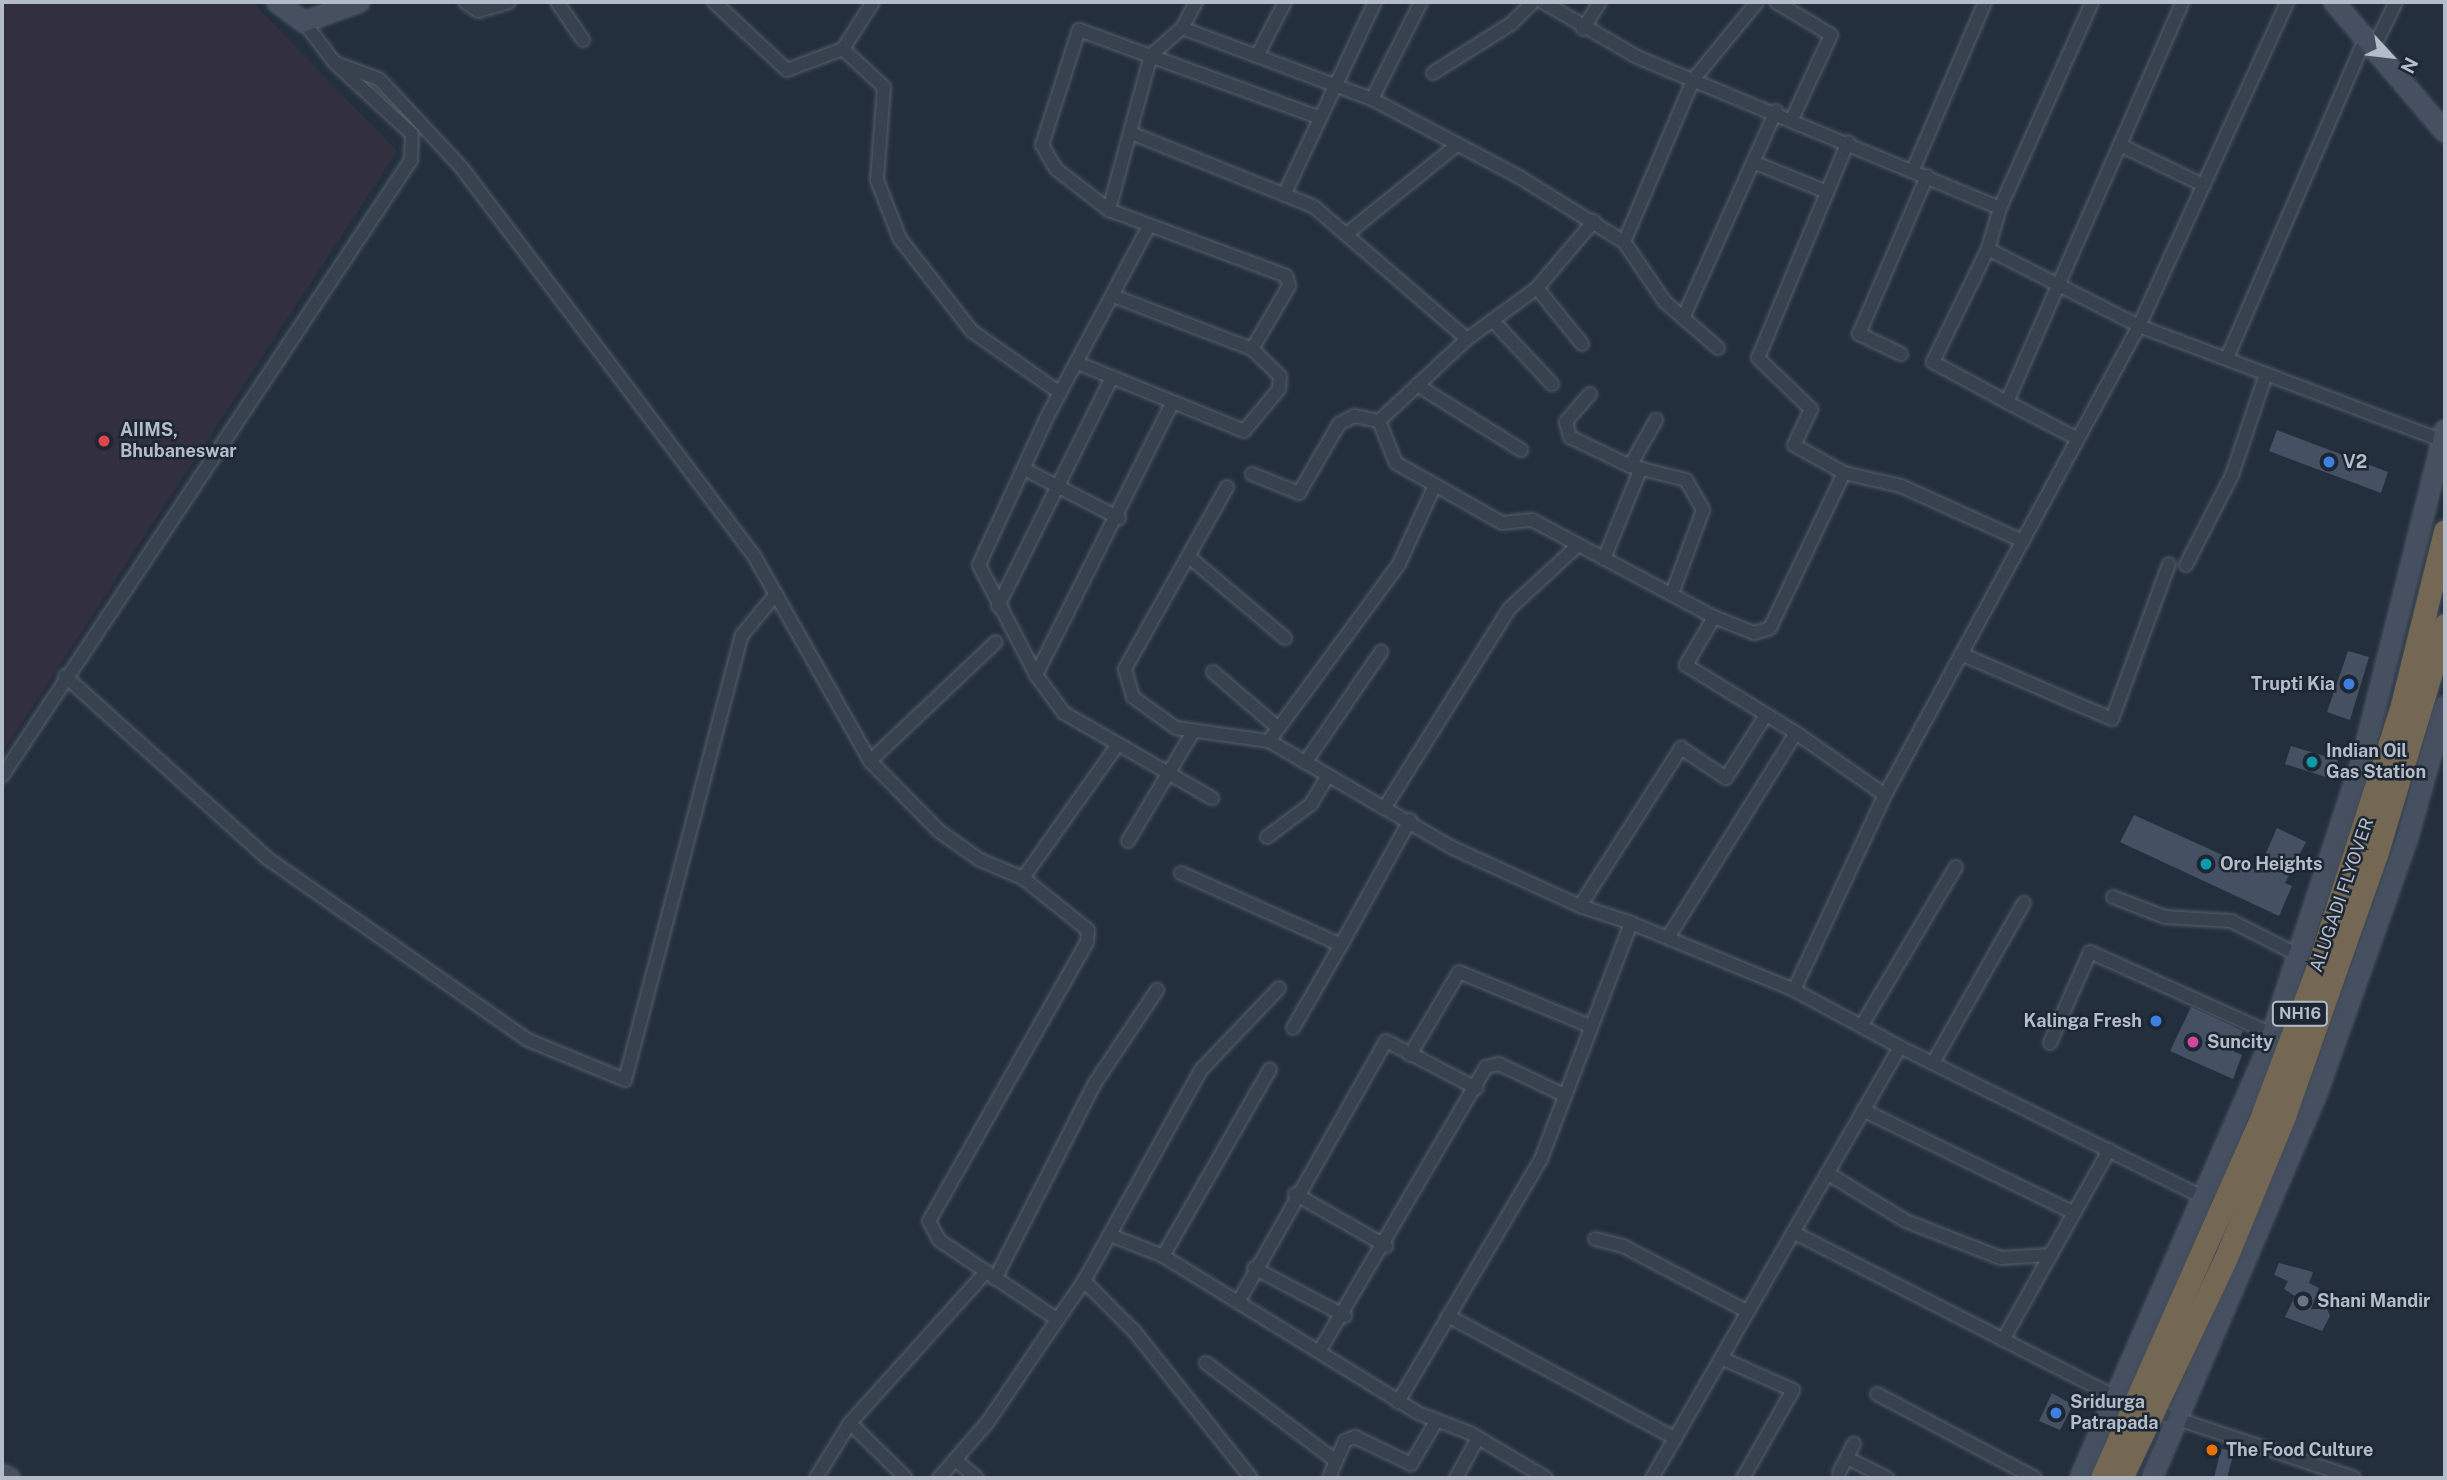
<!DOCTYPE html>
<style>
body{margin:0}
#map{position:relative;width:2447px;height:1480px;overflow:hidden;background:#242f3e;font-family:"Public Sans",sans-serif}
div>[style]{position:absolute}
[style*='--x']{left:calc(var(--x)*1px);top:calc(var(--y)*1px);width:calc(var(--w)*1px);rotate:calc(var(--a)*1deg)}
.medical>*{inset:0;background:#32303f}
.building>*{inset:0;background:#455162}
.roads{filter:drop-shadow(0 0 2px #565f6c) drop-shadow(0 0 2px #565f6c)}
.street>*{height:12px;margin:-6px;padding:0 6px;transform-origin:6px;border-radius:6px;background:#38414e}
.secondary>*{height:18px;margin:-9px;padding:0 9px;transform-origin:9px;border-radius:9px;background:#465061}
.bridges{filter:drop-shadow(0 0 2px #434c59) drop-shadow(0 0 2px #434c59)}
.highway-bridge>*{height:23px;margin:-11.5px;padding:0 11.5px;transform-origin:11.5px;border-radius:11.5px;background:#746855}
.dots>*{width:19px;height:19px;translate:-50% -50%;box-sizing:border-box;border:4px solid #1d2633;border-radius:50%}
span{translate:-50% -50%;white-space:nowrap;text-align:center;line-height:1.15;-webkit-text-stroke:5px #1d2633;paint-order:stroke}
.shield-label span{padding:2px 5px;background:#1d2633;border:2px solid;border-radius:5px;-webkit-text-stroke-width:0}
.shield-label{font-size:16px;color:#b4bcc9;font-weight:700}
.poi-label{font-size:18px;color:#b4bcc9;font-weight:700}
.left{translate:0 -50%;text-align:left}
.right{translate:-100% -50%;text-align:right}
.street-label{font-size:18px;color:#b4bcc9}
.frame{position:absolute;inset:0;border:4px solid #b4bcc9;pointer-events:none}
.north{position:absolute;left:2356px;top:21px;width:70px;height:70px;-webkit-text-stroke:5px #1d2633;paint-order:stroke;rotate:117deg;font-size:19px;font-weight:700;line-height:28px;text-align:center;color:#b4bcc9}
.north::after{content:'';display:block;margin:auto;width:24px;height:32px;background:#b4bcc9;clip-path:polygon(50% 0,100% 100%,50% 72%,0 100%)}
</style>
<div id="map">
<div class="medical">
<div style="clip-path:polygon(2px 2px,252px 2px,397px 151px,2px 753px)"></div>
</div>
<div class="building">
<div style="clip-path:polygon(2277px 430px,2388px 472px,2381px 493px,2269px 451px)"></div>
<div style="clip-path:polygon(2348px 651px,2369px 657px,2350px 720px,2327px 712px)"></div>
<div style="clip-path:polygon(2291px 746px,2338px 760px,2332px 779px,2285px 764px)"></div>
<div style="clip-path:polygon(2134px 815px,2258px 871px,2277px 828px,2306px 842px,2285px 883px,2292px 886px,2279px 916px,2120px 842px)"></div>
<div style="clip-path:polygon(2191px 1007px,2243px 1031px,2233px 1051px,2242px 1055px,2233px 1079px,2170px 1051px)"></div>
<div style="clip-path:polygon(2279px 1263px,2313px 1272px,2309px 1283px,2319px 1288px,2311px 1309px,2327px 1309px,2330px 1316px,2322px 1331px,2285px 1317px,2295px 1296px,2284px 1289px,2288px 1281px,2274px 1275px)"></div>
<div style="clip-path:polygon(2052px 1393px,2073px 1405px,2060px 1430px,2039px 1421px)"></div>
<div style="clip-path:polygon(2206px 1444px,2234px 1452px,2227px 1478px,2214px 1478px,2219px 1457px,2204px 1453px)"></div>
</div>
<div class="roads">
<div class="street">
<div style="--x:465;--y:2;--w:16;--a:35"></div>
<div style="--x:478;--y:11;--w:32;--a:-16"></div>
<div style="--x:557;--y:2;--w:46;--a:55.6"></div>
<div style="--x:714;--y:2;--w:100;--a:43"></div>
<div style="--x:787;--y:70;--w:60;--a:-20.6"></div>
<div style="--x:873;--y:2;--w:56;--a:122.6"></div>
<div style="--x:843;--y:49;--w:56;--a:42.8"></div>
<div style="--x:884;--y:87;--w:93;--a:94.3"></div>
<div style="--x:877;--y:180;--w:63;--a:68.7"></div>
<div style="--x:900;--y:239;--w:117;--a:52"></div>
<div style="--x:972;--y:331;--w:108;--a:35.2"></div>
<div style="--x:1196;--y:2;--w:30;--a:118"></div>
<div style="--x:1182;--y:28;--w:41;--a:138.9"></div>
<div style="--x:1151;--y:55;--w:161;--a:105.2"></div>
<div style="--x:1109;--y:210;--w:189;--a:20.4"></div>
<div style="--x:1286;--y:276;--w:10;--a:73"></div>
<div style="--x:1289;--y:286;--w:73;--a:120.4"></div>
<div style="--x:1543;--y:2;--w:109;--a:30.3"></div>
<div style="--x:1637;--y:57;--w:393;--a:22.6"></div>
<div style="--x:2000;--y:208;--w:43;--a:106.3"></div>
<div style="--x:1988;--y:249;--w:169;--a:27"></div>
<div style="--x:2139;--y:326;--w:356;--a:-65.4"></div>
<div style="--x:1776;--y:2;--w:64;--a:31"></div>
<div style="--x:1831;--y:35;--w:90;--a:114.9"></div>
<div style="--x:1182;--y:28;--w:203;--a:20.5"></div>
<div style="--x:1372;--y:99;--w:169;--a:27.9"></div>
<div style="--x:1521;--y:178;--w:121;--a:31.9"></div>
<div style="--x:1583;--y:29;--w:32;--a:-58"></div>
<div style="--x:2374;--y:47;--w:50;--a:-63.9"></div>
<div style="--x:1257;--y:56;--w:61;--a:-62.6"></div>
<div style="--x:335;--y:63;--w:47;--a:20"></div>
<div style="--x:379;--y:79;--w:120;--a:47"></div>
<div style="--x:461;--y:167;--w:485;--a:53"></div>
<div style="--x:753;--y:554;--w:238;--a:60.5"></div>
<div style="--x:870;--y:761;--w:98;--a:45.4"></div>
<div style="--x:939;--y:831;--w:50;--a:35.3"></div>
<div style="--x:980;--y:860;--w:47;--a:22.7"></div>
<div style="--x:1023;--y:878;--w:83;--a:38.7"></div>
<div style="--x:1088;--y:930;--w:12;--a:95"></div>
<div style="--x:1087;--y:942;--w:321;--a:119.5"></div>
<div style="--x:929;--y:1221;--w:21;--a:62"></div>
<div style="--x:939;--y:1240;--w:143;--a:33.9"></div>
<div style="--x:1433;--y:73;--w:93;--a:-32.3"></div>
<div style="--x:1512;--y:23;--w:30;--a:-45"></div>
<div style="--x:1372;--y:99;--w:109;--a:-63.2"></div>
<div style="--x:1131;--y:133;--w:196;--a:21.9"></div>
<div style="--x:1313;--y:206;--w:203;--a:40.8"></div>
<div style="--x:1848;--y:142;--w:234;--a:112.6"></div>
<div style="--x:1758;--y:358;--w:74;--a:43.9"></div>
<div style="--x:1811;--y:409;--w:40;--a:115"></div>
<div style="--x:1794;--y:445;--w:57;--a:29.2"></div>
<div style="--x:1844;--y:473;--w:58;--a:12.8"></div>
<div style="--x:1901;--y:486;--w:134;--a:24.3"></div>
<div style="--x:2120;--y:145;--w:92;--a:25.7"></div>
<div style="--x:1753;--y:162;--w:80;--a:22.1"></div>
<div style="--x:1913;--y:170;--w:183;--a:-66.8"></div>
<div style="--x:1285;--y:193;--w:211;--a:-64.8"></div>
<div style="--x:2000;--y:208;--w:226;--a:-65.9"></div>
<div style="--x:1109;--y:210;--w:67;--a:-142.3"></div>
<div style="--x:1056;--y:169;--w:28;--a:-120"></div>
<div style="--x:1042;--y:145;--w:121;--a:-72.2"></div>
<div style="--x:1079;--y:30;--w:254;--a:20"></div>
<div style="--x:1149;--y:226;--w:217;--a:118.1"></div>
<div style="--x:1047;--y:417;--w:163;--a:114.7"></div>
<div style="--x:979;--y:565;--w:124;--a:62.6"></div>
<div style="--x:1036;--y:675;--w:47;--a:53.6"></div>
<div style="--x:1064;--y:713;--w:171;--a:29.9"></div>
<div style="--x:1349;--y:232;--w:139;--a:-38.9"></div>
<div style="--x:1988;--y:249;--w:126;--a:116"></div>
<div style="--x:1933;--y:362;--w:84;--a:28.4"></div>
<div style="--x:1537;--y:288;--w:72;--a:51.2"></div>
<div style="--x:1683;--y:318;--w:227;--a:-65.8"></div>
<div style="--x:1494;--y:322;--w:85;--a:46.9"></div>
<div style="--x:1718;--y:348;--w:70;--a:-139"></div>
<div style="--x:1665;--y:302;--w:73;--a:-124.3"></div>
<div style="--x:1624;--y:242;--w:176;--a:-66.9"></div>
<div style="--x:1693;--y:80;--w:101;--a:-50.6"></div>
<div style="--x:1901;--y:354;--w:47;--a:-154.5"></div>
<div style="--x:1859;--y:334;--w:172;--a:-66.7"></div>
<div style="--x:2227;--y:358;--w:350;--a:-66.6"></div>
<div style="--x:1080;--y:364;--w:177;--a:22.2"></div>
<div style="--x:1244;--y:431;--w:55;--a:-50.2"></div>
<div style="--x:1279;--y:389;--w:13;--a:-86"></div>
<div style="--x:1280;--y:376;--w:39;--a:-136"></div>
<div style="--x:1252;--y:349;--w:146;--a:-159.1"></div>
<div style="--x:1417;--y:385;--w:123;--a:32"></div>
<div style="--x:1590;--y:394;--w:37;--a:131"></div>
<div style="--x:1566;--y:422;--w:16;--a:75"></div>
<div style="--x:1570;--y:437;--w:67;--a:25.8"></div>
<div style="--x:1630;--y:466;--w:58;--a:14"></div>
<div style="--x:1686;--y:480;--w:34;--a:60"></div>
<div style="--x:1703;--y:510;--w:90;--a:110.3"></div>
<div style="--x:1379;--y:421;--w:120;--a:-43"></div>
<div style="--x:1467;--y:339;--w:87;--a:-36.1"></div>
<div style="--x:1537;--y:288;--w:88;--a:-49.6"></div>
<div style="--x:2078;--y:439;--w:80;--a:-152.5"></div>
<div style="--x:2007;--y:402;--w:437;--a:-66.3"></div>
<div style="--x:1630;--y:466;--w:53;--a:-60.5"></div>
<div style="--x:1024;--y:469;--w:107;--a:27.3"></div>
<div style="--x:1252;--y:474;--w:51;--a:22"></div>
<div style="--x:1299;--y:493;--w:80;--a:-59.9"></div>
<div style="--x:1339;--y:424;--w:17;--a:-28"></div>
<div style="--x:1354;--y:416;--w:25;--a:11"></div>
<div style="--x:1379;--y:421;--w:45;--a:68"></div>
<div style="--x:1396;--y:463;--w:122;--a:29.5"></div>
<div style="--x:1502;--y:523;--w:30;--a:-6"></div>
<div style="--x:1532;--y:520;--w:206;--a:28.1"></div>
<div style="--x:1714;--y:617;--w:56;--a:120.3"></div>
<div style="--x:1686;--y:665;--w:129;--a:31.7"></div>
<div style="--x:1227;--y:487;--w:209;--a:119.3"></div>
<div style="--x:1125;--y:669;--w:29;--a:74"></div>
<div style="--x:1133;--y:697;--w:53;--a:35.8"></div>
<div style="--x:1176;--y:728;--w:94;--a:8"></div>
<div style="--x:1269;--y:741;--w:211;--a:30.2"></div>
<div style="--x:1451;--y:847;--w:142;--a:24.6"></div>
<div style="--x:1580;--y:906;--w:54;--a:18.4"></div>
<div style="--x:1188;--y:556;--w:127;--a:40.2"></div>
<div style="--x:1604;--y:559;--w:98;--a:-67.9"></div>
<div style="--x:2186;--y:565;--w:101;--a:-62.9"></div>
<div style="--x:2232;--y:475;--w:107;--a:-71.4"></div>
<div style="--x:998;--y:606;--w:251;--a:-63.5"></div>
<div style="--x:1714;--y:617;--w:43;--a:21.8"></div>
<div style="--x:1754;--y:633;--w:17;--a:-17"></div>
<div style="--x:1770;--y:628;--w:172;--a:-64.5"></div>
<div style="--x:1961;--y:654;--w:164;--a:23.3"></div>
<div style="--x:2112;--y:719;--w:165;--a:-69.8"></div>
<div style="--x:1213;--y:672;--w:86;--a:40.7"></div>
<div style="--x:1036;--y:675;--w:302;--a:-63.4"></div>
<div style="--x:65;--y:676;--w:272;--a:42"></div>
<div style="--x:267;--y:858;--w:318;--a:34.9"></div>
<div style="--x:528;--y:1040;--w:105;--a:22.4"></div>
<div style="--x:625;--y:1080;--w:460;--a:-75.3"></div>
<div style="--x:742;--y:635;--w:53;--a:-50.3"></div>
<div style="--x:1269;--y:741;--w:220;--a:-53.7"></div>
<div style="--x:1399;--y:564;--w:87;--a:-65.5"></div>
<div style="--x:870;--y:761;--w:173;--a:-43.4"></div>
<div style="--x:1305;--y:763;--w:135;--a:-55.6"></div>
<div style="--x:2;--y:776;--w:739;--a:-56.42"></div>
<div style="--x:411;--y:160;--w:26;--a:-88"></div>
<div style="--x:412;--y:134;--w:105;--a:-137.3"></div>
<div style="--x:335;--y:63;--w:51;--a:-127.1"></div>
<div style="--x:1385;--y:807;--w:235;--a:-57.9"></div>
<div style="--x:1510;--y:608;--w:90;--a:-42.7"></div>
<div style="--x:1267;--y:837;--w:55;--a:-36.9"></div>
<div style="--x:1311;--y:804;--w:33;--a:-59"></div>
<div style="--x:1128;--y:841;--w:127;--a:-59.2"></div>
<div style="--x:1181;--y:873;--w:175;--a:24.2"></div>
<div style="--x:1341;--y:945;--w:143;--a:-61.1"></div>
<div style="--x:1023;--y:878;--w:161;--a:-54.6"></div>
<div style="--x:2113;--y:897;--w:56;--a:21"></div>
<div style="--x:2165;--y:917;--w:66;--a:3.5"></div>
<div style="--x:2231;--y:921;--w:75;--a:26.9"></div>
<div style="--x:1580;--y:906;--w:188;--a:-57.4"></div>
<div style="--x:1681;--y:748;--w:54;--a:33.7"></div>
<div style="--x:1726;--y:778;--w:75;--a:-57.6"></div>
<div style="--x:1669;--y:936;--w:239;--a:-58"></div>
<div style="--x:1796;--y:733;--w:108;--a:34.9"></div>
<div style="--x:1794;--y:990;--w:215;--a:-65"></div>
<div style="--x:1885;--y:795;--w:533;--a:-61.56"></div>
<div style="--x:2139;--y:326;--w:325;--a:20.7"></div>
<div style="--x:1862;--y:1025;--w:184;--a:-59.3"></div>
<div style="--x:1293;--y:1028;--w:96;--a:-60"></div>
<div style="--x:2050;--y:1043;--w:99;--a:-66.3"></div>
<div style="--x:2090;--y:952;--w:200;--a:24.3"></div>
<div style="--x:1900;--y:1047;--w:339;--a:26.4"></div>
<div style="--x:1410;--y:1055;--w:96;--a:-59.4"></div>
<div style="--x:1459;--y:972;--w:142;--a:22.4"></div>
<div style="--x:1933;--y:1063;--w:184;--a:-60.4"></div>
<div style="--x:1863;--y:1110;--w:235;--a:26"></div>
<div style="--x:1827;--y:1173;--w:92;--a:31.3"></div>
<div style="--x:1906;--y:1221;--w:102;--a:21.3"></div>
<div style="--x:2001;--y:1258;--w:49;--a:-3.5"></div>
<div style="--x:1295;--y:1194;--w:105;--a:29.7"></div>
<div style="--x:1793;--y:1232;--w:367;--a:27.1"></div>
<div style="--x:1110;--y:1235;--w:57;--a:21.6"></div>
<div style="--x:1163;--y:1256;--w:299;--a:31.6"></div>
<div style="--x:1418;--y:1413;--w:56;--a:21"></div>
<div style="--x:1470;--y:1433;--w:88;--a:30.6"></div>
<div style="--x:1595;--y:1239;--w:29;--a:14"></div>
<div style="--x:1623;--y:1246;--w:141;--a:27.8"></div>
<div style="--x:1163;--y:1256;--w:215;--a:-60.2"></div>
<div style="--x:1254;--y:1268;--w:103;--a:27.8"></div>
<div style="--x:995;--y:1279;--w:220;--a:-63"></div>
<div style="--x:1095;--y:1083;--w:112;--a:-56.3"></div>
<div style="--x:1084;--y:1281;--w:71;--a:45"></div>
<div style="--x:1134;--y:1331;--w:188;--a:51.5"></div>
<div style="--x:1240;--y:1299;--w:296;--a:-60.5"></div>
<div style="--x:1386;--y:1041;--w:102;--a:27.6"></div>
<div style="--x:1448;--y:1316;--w:258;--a:28.3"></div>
<div style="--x:2003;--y:1340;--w:218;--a:-60.8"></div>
<div style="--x:1320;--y:1350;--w:328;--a:-59.6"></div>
<div style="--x:1486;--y:1067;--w:13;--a:-13"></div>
<div style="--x:1499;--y:1064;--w:72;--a:25.5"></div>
<div style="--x:1721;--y:1358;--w:79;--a:24"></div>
<div style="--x:1793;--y:1390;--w:101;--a:119.6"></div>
<div style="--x:1206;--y:1363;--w:163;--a:37"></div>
<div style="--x:1336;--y:1461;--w:22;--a:-66"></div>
<div style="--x:1345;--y:1441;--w:11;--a:-22"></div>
<div style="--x:1355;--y:1437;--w:62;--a:25.7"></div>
<div style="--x:1411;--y:1464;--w:51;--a:-59.4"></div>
<div style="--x:1877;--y:1394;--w:179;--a:28"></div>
<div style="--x:1398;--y:1402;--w:282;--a:-59.5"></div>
<div style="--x:1541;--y:1159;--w:253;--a:-69.1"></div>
<div style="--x:1631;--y:923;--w:176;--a:22.3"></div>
<div style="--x:1794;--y:990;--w:120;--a:28.3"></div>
<div style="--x:1900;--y:1047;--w:497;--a:119.9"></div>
<div style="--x:2151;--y:1410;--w:214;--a:18.5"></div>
<div style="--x:850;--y:1423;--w:78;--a:44.5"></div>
<div style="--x:1847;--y:1458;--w:45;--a:26.6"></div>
<div style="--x:955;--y:1460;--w:28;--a:39"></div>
<div style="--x:1839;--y:1473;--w:33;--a:-63"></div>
<div style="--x:816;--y:1478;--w:65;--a:-58.3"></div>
<div style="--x:850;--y:1423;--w:202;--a:-48"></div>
<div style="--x:939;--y:1478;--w:73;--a:-48.9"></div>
<div style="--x:987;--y:1423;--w:172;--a:-55.7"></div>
<div style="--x:1084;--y:1281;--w:241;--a:-61"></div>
<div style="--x:1201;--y:1070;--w:113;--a:-46.4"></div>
<div style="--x:1329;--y:1478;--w:18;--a:-68"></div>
<div style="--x:1456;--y:1478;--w:46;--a:-61.2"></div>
</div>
<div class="secondary">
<div style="--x:277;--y:2;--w:34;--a:37"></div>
<div style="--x:304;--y:22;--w:59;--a:-19.7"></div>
<div style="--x:2334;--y:2;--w:171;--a:49.5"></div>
<div style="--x:2;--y:1474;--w:9;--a:27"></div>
<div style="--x:2080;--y:1478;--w:462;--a:-66.4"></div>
<div style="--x:2265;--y:1055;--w:311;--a:-71.8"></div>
<div style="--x:2362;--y:760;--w:340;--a:-75.9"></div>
<div style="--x:2152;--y:1478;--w:422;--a:-66.8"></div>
<div style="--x:2318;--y:1090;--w:265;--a:-70.4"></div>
<div style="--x:2407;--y:840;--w:139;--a:-74.2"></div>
</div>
</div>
<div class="bridges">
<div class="highway-bridge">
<div style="--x:2102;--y:1478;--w:393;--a:-66.1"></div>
<div style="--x:2261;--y:1119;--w:169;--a:-69.5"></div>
<div style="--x:2320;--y:961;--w:269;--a:-72.2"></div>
<div style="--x:2402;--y:705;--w:179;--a:-76.1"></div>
<div style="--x:2121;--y:1478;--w:242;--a:-64.5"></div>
<div style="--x:2225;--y:1260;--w:156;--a:-67.7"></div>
<div style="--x:2284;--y:1116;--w:277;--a:-70.6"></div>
<div style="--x:2376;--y:855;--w:240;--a:-73.3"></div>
</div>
</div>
<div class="dots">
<div style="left:104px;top:441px;background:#e0444e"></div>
<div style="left:2329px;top:462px;background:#3f7fe0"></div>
<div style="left:2349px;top:684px;background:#3f7fe0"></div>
<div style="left:2312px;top:762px;background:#0f9aa8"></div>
<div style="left:2206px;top:864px;background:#0f9aa8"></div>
<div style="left:2156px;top:1021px;background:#3f7fe0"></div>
<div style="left:2193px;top:1042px;background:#d1479c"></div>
<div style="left:2303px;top:1301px;background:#6b7280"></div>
<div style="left:2056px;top:1413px;background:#3f7fe0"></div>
<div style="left:2212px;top:1450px;background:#e8710a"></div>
</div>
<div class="shield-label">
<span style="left:2300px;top:1014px">NH16</span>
</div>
<div class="poi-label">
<span class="left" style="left:120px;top:441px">AIIMS,<br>Bhubaneswar</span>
<span class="left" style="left:2343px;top:462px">V2</span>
<span class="right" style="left:2335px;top:684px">Trupti Kia</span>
<span class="left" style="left:2326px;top:762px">Indian Oil<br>Gas Station</span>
<span class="left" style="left:2220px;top:864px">Oro Heights</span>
<span class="right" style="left:2142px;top:1021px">Kalinga Fresh</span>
<span class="left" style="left:2207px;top:1042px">Suncity</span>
<span class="left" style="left:2317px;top:1301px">Shani Mandir</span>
<span class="left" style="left:2070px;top:1413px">Sridurga<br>Patrapada</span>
<span class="left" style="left:2226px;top:1450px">The Food Culture</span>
</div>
<div class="street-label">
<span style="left:2342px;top:895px;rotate:-71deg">ALUGADI FLYOVER</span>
</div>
<div class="frame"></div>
<div class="north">N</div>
</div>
